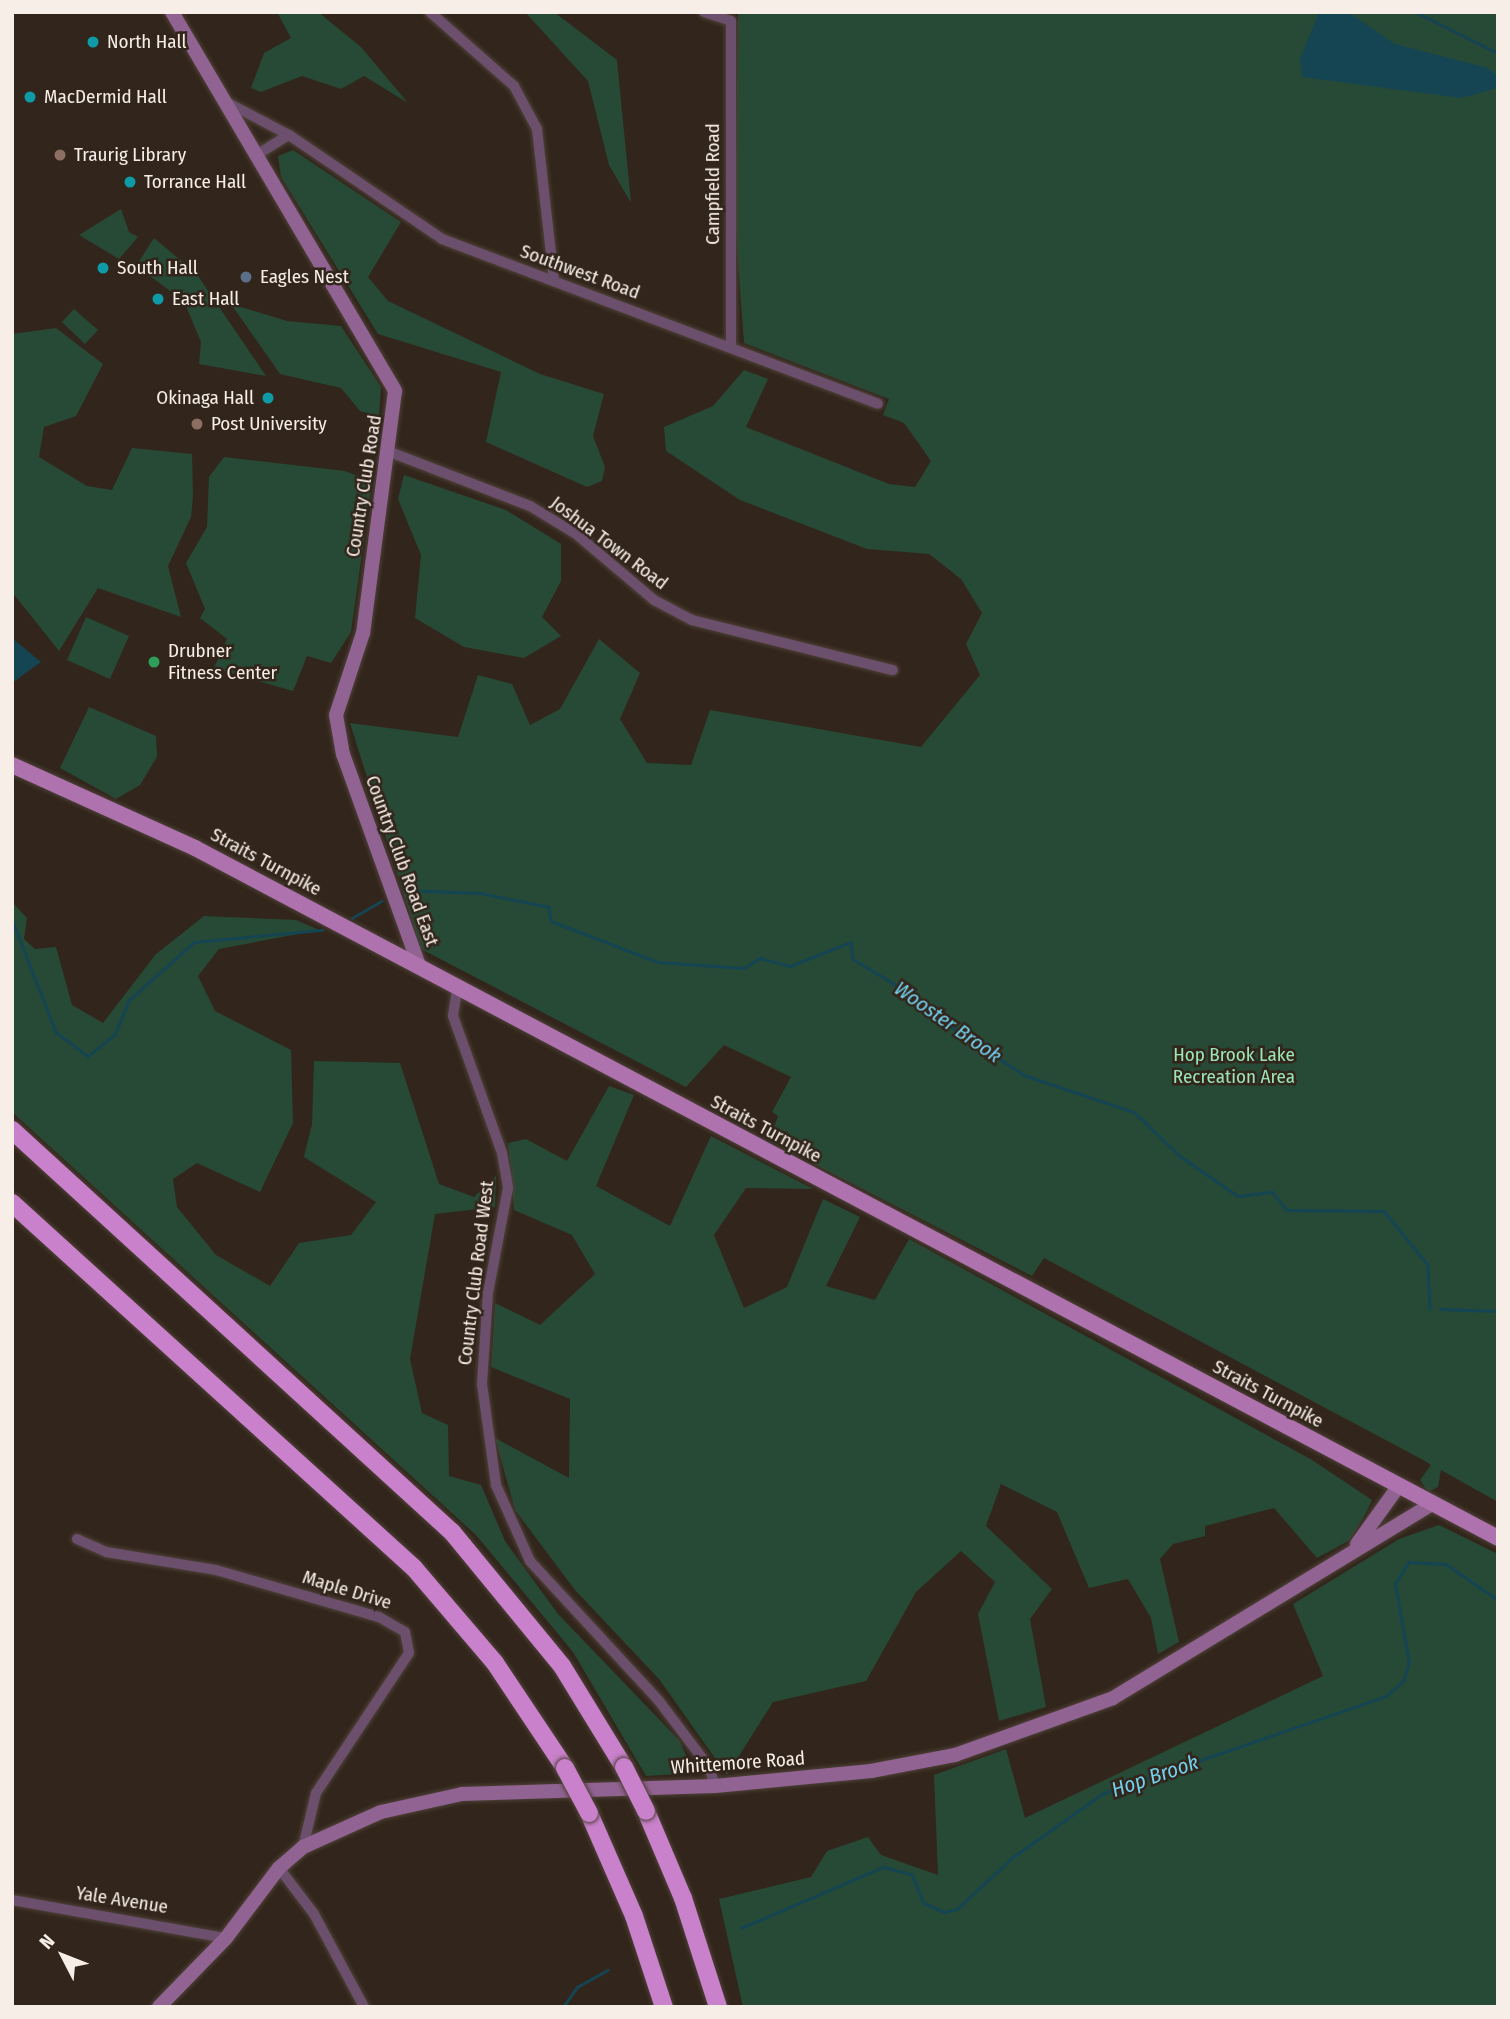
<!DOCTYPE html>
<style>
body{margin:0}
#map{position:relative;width:1510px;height:2019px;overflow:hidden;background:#32251b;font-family:"Fira Sans Condensed",sans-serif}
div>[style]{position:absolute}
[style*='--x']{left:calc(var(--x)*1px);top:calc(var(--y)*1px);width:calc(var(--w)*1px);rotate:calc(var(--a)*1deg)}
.green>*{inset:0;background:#274a36}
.water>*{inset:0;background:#154553}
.stream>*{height:2.5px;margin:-1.25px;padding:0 1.25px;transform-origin:1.25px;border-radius:1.25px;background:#154553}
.roads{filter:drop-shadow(0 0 2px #4e4138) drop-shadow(0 0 2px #4e4138)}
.street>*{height:10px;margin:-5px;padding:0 5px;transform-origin:5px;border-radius:5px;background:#6b4f6c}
.secondary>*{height:14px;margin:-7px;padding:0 7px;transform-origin:7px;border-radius:7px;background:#916392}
.primary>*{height:16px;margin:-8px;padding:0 8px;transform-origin:8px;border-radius:8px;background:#ae73af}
.highway>*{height:18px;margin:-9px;padding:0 9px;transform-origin:9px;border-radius:9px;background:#c881ca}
.bridges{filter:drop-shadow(0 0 2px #4e4138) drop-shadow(0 0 2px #4e4138)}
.highway-bridge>*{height:18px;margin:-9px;padding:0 9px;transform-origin:9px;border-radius:9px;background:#c881ca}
.dots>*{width:19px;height:19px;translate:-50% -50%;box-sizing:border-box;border:4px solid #32251b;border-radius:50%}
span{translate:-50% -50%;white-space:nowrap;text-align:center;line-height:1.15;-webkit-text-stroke:5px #32251b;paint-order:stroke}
.poi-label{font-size:19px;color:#f7eee7}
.left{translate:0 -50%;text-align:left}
.right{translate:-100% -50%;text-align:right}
.street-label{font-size:19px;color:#f7eee7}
.park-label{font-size:19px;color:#99e5b7}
.water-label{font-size:21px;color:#72d1ef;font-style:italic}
.frame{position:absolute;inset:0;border:14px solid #f7eee7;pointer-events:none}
.north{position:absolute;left:28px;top:1921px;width:70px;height:70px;-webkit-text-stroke:5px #32251b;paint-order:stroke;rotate:312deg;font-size:19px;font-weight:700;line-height:28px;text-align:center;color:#f7eee7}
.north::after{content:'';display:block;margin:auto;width:24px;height:32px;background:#f7eee7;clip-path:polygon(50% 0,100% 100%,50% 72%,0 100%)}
</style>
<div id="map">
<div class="green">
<div style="clip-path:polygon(277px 12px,318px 12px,361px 47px,408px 103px,364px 76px,341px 89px,302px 76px,261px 92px,251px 88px,264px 53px,291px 38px)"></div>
<div style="clip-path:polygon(525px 12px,554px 12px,617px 60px,631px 203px,609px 165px,588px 81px)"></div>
<div style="clip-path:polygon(738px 12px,1498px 12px,1498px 1502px,1441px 1470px,1438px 1487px,1428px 1492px,1420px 1480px,1431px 1465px,1425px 1461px,1044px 1258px,1032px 1276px,769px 1141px,778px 1116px,772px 1112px,791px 1077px,724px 1045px,686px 1087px,421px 949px,350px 723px,458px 737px,478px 675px,512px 684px,530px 725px,560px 709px,599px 639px,640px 673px,620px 719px,647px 763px,691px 765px,710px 710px,921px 747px,980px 675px,966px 644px,982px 613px,961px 579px,929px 554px,867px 549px,740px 500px,666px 451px,664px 427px,713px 406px,744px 370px,768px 379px,746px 427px,889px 484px,915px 487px,931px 461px,904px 423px,883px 415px,889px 399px,744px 343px,735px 221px)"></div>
<div style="clip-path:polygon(293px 150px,401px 222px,368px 277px,388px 301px,540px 374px,604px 394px,593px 436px,605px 467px,602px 481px,587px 487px,486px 442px,501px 372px,378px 334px,281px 177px,278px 156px)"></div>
<div style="clip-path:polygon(121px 209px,129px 232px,138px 237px,119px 259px,79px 235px)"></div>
<div style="clip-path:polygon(154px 238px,196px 273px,266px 376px,199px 364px,201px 342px,184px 301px,136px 266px)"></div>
<div style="clip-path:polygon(231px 304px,287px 321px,341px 326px,381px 387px,379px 417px,360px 411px,341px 388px,280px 374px)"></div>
<div style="clip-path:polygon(74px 309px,98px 330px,85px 344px,62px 322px)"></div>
<div style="clip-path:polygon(56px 328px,103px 364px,76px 416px,44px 427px,39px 457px,87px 486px,112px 490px,132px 448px,192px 454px,193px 496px,191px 517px,168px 566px,181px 617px,98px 588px,59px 651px,12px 592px,12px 334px)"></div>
<div style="clip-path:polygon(224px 457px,345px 471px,372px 482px,351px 632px,331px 663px,307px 656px,293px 691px,214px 668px,227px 639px,200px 618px,205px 609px,186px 563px,207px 527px,209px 477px)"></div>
<div style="clip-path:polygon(404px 475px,506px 510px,561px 544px,561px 581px,542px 617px,561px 636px,524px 658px,464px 647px,415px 618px,421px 555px,398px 499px)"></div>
<div style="clip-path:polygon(86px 617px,129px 636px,110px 679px,67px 660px)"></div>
<div style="clip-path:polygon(89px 707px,156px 736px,157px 757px,140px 785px,116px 799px,60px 768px)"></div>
<div style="clip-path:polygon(12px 902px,27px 918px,24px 939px,35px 949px,56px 947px,72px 1005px,103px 1023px,156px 954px,204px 916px,296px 920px,319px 930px,219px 949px,198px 976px,215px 1011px,291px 1050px,293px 1123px,260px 1192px,197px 1163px,173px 1179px,177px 1207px,216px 1255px,270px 1286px,299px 1243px,351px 1235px,376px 1202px,304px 1157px,312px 1124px,314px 1061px,400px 1063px,439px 1184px,474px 1197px,496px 1176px,495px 1207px,435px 1214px,410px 1359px,422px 1413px,448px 1425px,449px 1476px,481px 1485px,505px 1541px,558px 1614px,680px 1741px,690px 1765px,679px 1774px,646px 1776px,573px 1652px,476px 1535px,12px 1112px)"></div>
<div style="clip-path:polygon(609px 1086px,634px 1095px,596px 1186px,670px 1226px,711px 1136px,813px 1189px,746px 1188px,714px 1235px,744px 1308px,787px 1287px,823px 1199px,860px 1217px,826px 1286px,875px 1300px,909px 1239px,1312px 1460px,1372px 1500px,1368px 1509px,1350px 1540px,1317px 1558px,1274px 1508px,1205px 1526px,1205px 1536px,1173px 1544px,1160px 1559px,1179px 1642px,1158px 1654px,1151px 1618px,1128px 1579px,1089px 1588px,1057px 1512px,1001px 1484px,986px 1526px,1052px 1589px,1030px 1619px,1046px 1707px,999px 1721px,978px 1614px,995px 1582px,961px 1551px,916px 1592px,866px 1681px,773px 1702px,727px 1775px,659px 1679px,575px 1590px,515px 1510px,495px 1438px,569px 1478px,570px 1399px,491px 1367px,495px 1303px,540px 1325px,595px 1274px,572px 1235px,514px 1210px,508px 1143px,526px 1139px,567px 1161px)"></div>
<div style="clip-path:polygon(1439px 1525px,1498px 1554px,1498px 2007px,743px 2007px,719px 1899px,811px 1877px,827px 1851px,868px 1837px,881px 1855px,938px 1875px,934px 1775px,1006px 1749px,1025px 1818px,1323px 1676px,1293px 1604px,1399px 1539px)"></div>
</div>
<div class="water">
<div style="clip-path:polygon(1319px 12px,1348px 12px,1395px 44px,1488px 68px,1498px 77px,1498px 88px,1461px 98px,1302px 77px,1300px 59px)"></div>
<div style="clip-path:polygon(12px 638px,41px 662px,12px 683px)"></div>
</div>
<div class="stream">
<div style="--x:1416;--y:12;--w:92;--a:26.6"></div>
<div style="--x:404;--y:890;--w:77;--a:2.2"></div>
<div style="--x:481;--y:893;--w:69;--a:11.6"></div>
<div style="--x:549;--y:907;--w:14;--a:82"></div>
<div style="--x:551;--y:921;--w:115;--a:21"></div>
<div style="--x:658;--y:962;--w:86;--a:4"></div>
<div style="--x:744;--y:968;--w:19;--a:-32"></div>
<div style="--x:760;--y:958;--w:31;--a:15"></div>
<div style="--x:790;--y:966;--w:66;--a:-21.5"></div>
<div style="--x:851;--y:942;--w:17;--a:83"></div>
<div style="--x:853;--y:959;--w:104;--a:31.2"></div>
<div style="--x:942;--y:1013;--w:13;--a:61"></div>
<div style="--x:948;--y:1024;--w:92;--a:33.9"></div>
<div style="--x:1024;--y:1075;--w:116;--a:18.6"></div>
<div style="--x:1134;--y:1112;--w:64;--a:43.7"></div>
<div style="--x:1180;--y:1156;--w:70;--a:34.6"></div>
<div style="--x:1238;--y:1196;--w:34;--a:-7"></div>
<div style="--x:1272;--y:1192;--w:23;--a:50"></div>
<div style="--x:1287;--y:1210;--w:97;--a:0.6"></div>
<div style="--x:1384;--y:1211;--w:70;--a:50.8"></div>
<div style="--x:1428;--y:1265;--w:44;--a:87.4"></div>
<div style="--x:352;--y:918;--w:34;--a:-30"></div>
<div style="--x:12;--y:919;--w:121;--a:68.7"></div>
<div style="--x:56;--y:1032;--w:40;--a:37"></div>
<div style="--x:88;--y:1056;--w:35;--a:-39"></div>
<div style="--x:115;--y:1034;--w:35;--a:-68"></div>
<div style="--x:128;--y:1001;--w:89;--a:-41.8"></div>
<div style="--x:194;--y:942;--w:129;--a:-5.4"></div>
<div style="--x:1440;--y:1309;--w:58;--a:2"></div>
<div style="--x:741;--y:1928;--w:155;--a:-23.2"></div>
<div style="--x:883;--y:1867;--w:30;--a:14"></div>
<div style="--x:912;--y:1874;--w:31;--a:68"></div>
<div style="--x:924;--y:1903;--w:22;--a:24"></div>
<div style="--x:944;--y:1912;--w:13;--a:-13"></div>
<div style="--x:957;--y:1909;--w:76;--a:-42.9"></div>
<div style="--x:1013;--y:1857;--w:109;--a:-35.3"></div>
<div style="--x:1102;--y:1794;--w:300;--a:-19"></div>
<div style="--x:1386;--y:1696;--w:23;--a:-41"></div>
<div style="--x:1403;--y:1681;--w:19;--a:-72"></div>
<div style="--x:1409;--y:1663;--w:80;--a:-100"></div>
<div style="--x:1395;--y:1584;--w:26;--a:-58"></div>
<div style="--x:1409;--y:1562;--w:37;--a:3"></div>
<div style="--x:1446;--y:1564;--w:63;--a:34.7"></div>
<div style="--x:563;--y:2007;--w:24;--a:-55"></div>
<div style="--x:577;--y:1987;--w:35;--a:-29"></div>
</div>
<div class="roads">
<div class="street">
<div style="--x:430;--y:12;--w:112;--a:41.4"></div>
<div style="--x:514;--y:86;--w:49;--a:61.9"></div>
<div style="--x:537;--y:129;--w:152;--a:83.6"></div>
<div style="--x:704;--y:12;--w:28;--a:18"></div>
<div style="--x:731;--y:21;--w:326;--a:90"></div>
<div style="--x:228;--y:103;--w:69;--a:27.7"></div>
<div style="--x:289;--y:135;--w:185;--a:34.2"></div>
<div style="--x:442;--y:239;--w:466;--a:20.7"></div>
<div style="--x:258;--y:154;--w:36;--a:-32"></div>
<div style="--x:390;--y:452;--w:150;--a:21.1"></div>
<div style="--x:530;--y:506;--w:54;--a:31.3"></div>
<div style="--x:576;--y:534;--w:102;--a:40.2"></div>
<div style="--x:654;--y:600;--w:43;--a:27.8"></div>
<div style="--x:692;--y:620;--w:207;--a:14"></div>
<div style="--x:457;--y:990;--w:26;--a:99"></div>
<div style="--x:453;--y:1016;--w:145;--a:70.3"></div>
<div style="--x:502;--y:1153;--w:36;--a:80"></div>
<div style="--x:508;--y:1188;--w:107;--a:100.8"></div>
<div style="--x:488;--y:1293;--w:91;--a:93.8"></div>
<div style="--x:482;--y:1384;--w:102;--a:82.1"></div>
<div style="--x:496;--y:1485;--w:83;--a:65.9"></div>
<div style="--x:530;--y:1561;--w:190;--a:47.3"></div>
<div style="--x:659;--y:1701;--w:83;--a:52.9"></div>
<div style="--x:709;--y:1767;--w:20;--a:72"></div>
<div style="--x:77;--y:1539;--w:32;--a:24"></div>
<div style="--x:106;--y:1552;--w:111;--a:9.3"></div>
<div style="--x:216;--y:1570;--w:170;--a:16.1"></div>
<div style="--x:379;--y:1617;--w:30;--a:30"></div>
<div style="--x:405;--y:1632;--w:21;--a:79"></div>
<div style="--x:409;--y:1653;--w:168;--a:123.6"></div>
<div style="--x:316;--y:1793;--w:56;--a:103.5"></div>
<div style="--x:279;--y:1868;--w:58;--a:52.7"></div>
<div style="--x:314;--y:1914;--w:106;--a:61.7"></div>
<div style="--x:12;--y:1900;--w:217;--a:10.1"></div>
</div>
<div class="secondary">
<div style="--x:172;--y:12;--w:440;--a:59.5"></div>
<div style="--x:395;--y:391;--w:244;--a:97.5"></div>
<div style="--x:363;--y:633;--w:86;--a:108.2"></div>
<div style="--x:336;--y:715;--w:40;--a:80"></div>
<div style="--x:343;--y:754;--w:224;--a:70.2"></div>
<div style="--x:1357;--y:1544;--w:70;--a:-54.3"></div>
<div style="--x:159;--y:2007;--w:96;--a:-45.8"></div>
<div style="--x:226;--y:1938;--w:88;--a:-52.9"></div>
<div style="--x:279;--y:1868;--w:32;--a:-41"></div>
<div style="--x:303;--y:1847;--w:85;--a:-24.2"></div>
<div style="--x:381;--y:1812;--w:83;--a:-12.5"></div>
<div style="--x:462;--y:1794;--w:253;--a:-1.8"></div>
<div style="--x:715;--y:1786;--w:157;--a:-5.5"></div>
<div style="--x:871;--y:1771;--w:86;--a:-10.8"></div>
<div style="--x:955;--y:1755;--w:168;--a:-19.8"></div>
<div style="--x:1113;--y:1698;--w:372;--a:-31.3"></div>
</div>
<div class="primary">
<div style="--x:12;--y:765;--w:201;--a:24.4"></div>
<div style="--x:195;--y:848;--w:1474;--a:27.9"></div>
</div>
<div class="highway">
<div style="--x:12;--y:1130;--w:596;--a:42.42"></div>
<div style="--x:452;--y:1532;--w:173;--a:50.6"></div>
<div style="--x:562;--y:1666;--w:119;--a:58.5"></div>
<div style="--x:12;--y:1203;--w:543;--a:42.24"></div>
<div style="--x:414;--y:1568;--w:125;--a:49.5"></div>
<div style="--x:495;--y:1663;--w:126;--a:56.3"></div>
<div style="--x:646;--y:1811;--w:95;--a:67"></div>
<div style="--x:683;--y:1898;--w:114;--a:72.2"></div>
<div style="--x:589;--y:1813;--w:112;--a:66.4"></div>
<div style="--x:634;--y:1916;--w:96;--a:71.8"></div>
</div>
</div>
<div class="bridges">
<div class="highway-bridge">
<div style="--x:624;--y:1767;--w:49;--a:63.4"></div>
<div style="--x:565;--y:1768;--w:51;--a:61.9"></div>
</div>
</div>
<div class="dots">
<div style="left:93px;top:42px;background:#0f9aa8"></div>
<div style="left:30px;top:97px;background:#0f9aa8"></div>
<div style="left:60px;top:155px;background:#8d6e63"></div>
<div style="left:130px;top:182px;background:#0f9aa8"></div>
<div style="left:103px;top:268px;background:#0f9aa8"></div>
<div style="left:246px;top:277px;background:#5c6f8a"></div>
<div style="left:158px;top:299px;background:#0f9aa8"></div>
<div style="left:268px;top:398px;background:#0f9aa8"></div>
<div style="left:197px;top:424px;background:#8d6e63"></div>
<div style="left:154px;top:662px;background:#2e9e5b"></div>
</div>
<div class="poi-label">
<span class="left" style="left:107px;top:42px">North Hall</span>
<span class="left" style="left:44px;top:97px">MacDermid Hall</span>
<span class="left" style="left:74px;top:155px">Traurig Library</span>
<span class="left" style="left:144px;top:182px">Torrance Hall</span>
<span class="left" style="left:117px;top:268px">South Hall</span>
<span class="left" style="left:260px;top:277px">Eagles Nest</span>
<span class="left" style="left:172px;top:299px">East Hall</span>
<span class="right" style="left:254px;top:398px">Okinaga Hall</span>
<span class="left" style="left:211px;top:424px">Post University</span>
<span class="left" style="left:168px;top:662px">Drubner<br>Fitness Center</span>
</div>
<div class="street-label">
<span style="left:713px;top:184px;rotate:-90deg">Campfield Road</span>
<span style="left:580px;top:272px;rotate:20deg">Southwest Road</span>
<span style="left:364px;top:486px;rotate:-81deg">Country Club Road</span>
<span style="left:609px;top:543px;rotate:37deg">Joshua Town Road</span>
<span style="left:402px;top:861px;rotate:70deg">Country Club Road East</span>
<span style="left:266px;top:862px;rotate:28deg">Straits Turnpike</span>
<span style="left:766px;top:1129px;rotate:28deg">Straits Turnpike</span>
<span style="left:476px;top:1273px;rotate:-83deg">Country Club Road West</span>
<span style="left:1268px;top:1394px;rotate:28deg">Straits Turnpike</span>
<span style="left:347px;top:1590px;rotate:17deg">Maple Drive</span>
<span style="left:738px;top:1763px;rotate:-4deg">Whittemore Road</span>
<span style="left:122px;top:1900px;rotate:9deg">Yale Avenue</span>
</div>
<div class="park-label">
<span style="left:1234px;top:1066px">Hop Brook Lake<br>Recreation Area</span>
</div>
<div class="water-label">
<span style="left:948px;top:1022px;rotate:35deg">Wooster Brook</span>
<span style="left:1155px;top:1776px;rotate:-19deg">Hop Brook</span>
</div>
<div class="frame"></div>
<div class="north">N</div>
</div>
